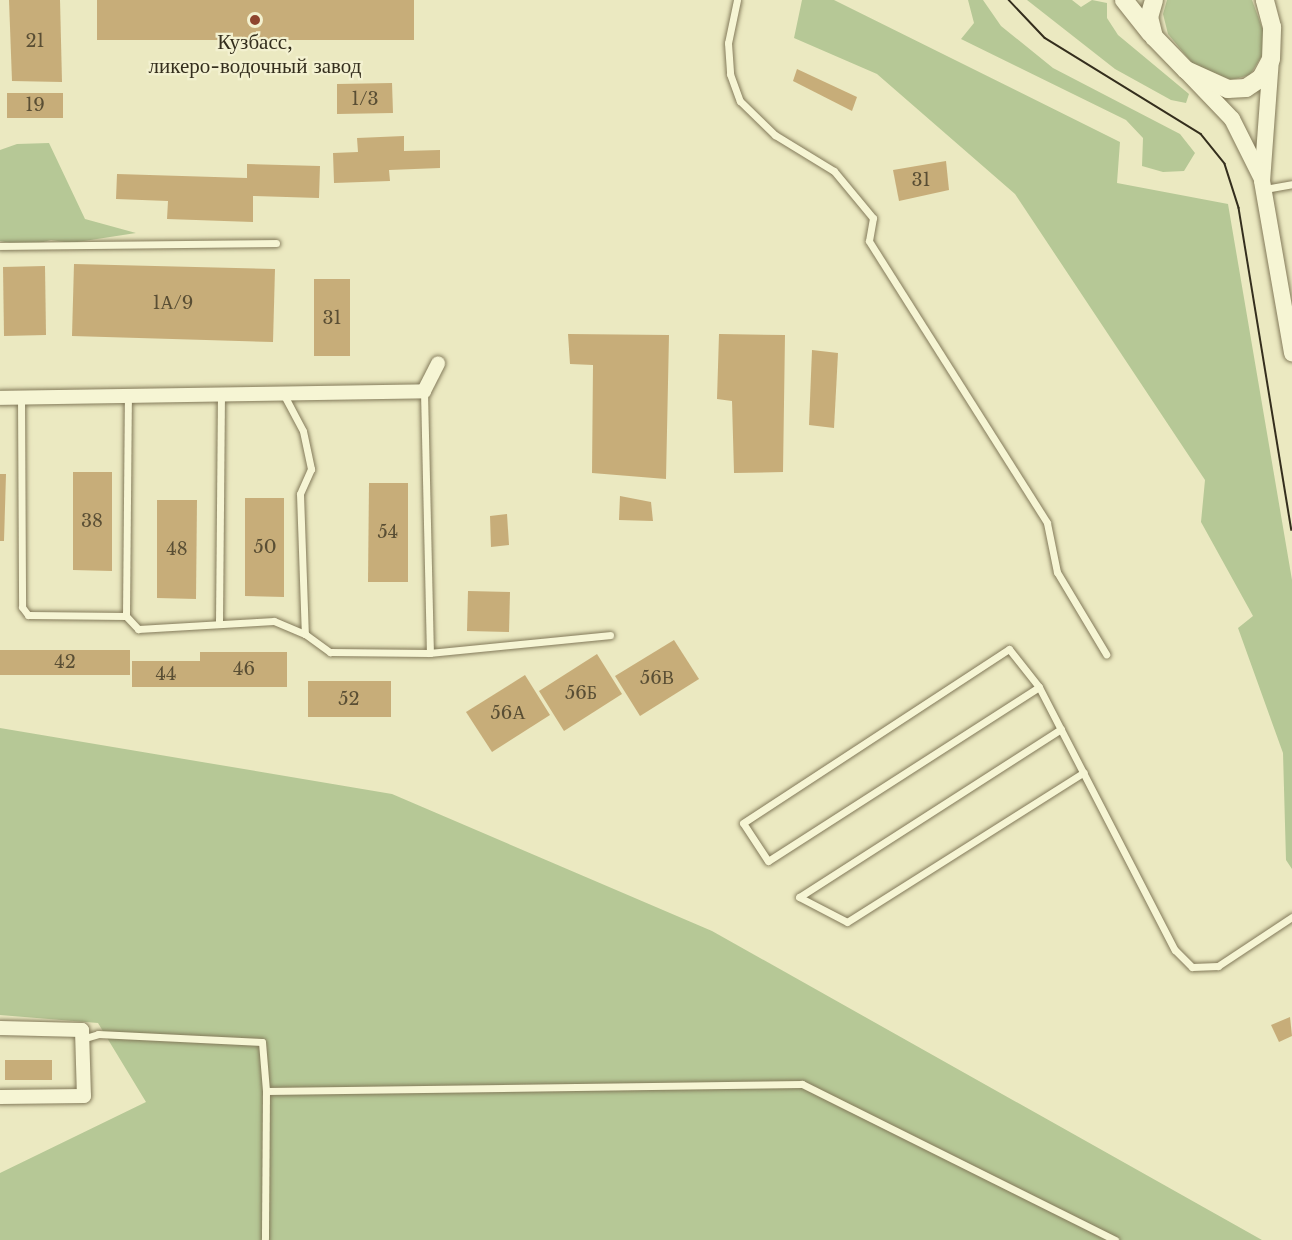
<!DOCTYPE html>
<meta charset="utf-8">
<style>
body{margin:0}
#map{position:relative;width:1292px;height:1240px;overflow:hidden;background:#ebe9c1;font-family:"Libre Baskerville",serif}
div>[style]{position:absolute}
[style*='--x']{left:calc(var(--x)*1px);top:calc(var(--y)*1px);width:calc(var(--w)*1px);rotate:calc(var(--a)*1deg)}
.green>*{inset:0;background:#b6c896}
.building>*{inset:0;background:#c7ad79}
.roads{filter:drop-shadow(0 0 2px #837a5a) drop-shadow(0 0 2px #837a5a)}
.service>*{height:7px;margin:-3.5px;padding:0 3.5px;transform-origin:3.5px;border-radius:3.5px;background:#f6f5d4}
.minor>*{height:14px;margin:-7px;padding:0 7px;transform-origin:7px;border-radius:7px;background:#f6f5d4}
.tertiary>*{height:16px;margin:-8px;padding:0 8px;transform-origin:8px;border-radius:8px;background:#f6f5d4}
.secondary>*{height:18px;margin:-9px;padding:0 9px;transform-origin:9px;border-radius:9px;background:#f6f5d4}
.tram>*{height:1.5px;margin:-0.75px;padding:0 0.75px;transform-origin:0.75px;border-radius:0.75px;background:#342e1d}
.dots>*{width:16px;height:16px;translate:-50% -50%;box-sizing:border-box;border:3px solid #f3f1d0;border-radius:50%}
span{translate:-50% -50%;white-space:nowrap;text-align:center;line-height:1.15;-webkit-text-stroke:4.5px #f3f1d0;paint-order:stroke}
.number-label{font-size:18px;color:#594e34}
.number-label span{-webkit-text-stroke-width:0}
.poi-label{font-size:21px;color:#342e1d}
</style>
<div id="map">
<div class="green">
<div style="clip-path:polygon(802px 0,834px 0,1120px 142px,1117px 183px,1228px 204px,1292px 580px,1292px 869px,1286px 860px,1283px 753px,1238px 628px,1253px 616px,1201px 522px,1205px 480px,1015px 194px,877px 74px,794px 38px)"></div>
<div style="clip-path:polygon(968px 0,983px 0,1001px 26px,1053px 68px,1180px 134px,1195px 153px,1184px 171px,1163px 172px,1142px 166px,1143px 138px,1126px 120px,961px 39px,974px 23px)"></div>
<div style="clip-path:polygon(1027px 0,1072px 0,1081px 7px,1092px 0,1107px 3px,1107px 18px,1118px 35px,1189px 94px,1186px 103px,1171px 100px,1115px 69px)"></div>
<div style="clip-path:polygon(1167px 0,1252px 0,1264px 33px,1263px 54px,1250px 75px,1231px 80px,1193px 64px,1168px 34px,1163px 14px)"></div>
<div style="clip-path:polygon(49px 143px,85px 219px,136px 233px,71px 243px,51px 240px,28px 246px,0 241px,0 150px,17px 144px)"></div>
<div style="clip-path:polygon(0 728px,392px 794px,712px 931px,1262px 1240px,0 1240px,0 1173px,146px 1102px,98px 1023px,0 1015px)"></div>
</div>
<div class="building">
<div style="clip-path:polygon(9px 0,60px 0,62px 82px,12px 81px)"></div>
<div style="clip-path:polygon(97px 0,414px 0,414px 40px,97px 40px)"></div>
<div style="clip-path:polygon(797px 69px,857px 97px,852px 111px,793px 81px)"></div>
<div style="clip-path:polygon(392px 83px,393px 113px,337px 114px,337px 84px)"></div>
<div style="clip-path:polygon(7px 93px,63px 93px,63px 118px,7px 118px)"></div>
<div style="clip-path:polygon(404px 136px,404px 151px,440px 150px,440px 168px,389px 170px,390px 181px,334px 183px,333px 153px,358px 152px,357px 138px)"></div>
<div style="clip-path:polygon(946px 161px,949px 190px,899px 201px,893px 170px)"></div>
<div style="clip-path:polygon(247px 164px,320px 166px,319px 198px,253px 196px,253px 222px,167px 219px,168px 201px,116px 199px,117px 174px,247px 178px)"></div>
<div style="clip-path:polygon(74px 264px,275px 269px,273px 342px,72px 336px)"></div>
<div style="clip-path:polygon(45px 266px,46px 335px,4px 336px,3px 267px)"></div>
<div style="clip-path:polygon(314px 279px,350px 279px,350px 356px,314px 356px)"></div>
<div style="clip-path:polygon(568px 334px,669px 335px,666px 479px,592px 473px,593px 365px,570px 364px)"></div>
<div style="clip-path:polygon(719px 334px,785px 335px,783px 472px,734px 473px,732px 401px,717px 399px)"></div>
<div style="clip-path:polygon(812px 350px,838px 353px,834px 428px,809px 425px)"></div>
<div style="clip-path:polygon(73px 472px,112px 472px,112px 571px,73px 570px)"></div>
<div style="clip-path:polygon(0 474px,6px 474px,4px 541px,0 541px)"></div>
<div style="clip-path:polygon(369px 483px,408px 483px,408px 582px,368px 582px)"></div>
<div style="clip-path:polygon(620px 496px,651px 502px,653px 521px,619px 520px)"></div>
<div style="clip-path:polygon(245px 498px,284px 498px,284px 597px,245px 596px)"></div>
<div style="clip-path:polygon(157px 500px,197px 500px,196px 599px,157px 598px)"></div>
<div style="clip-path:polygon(507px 514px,509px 545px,491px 547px,490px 516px)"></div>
<div style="clip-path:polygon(468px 591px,510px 592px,509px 632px,467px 631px)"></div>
<div style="clip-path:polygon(674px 640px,699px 679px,640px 716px,615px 676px)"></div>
<div style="clip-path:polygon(0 650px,130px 650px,130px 675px,0 675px)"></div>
<div style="clip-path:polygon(200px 652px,287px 652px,287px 687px,132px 687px,132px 661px,200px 661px)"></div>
<div style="clip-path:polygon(597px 654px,622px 694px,564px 731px,539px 691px)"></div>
<div style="clip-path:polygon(525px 675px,550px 715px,492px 752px,466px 712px)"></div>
<div style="clip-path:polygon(308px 681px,391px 681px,391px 717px,308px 717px)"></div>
<div style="clip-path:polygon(1290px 1017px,1292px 1036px,1279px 1042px,1271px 1025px)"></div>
<div style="clip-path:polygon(5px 1060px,52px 1060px,52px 1080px,5px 1080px)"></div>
</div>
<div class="roads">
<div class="service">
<div style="--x:737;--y:0;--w:44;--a:101.8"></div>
<div style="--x:728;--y:43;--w:31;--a:86"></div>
<div style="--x:730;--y:74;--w:29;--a:70"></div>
<div style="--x:740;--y:101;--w:49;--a:44.2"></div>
<div style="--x:775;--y:135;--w:69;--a:31.4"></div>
<div style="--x:834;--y:171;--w:61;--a:50.3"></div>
<div style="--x:873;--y:218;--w:23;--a:100"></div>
<div style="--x:869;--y:241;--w:333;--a:57.7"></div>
<div style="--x:1047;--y:523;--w:50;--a:78.5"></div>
<div style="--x:1057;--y:572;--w:96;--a:59.1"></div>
<div style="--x:1265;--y:189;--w:27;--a:-10"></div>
<div style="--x:0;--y:246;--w:276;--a:-0.6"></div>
<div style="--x:424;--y:391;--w:262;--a:88.7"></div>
<div style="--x:430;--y:653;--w:181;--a:-5.7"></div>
<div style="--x:21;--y:397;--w:210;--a:89.7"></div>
<div style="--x:22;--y:607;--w:10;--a:53"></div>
<div style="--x:28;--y:615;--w:98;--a:0.6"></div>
<div style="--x:126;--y:616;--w:18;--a:47"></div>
<div style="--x:138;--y:629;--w:136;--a:-3.4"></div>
<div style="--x:274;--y:621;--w:34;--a:23"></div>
<div style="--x:305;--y:634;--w:31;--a:36"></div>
<div style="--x:330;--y:652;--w:100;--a:0.6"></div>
<div style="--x:285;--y:397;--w:38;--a:62"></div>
<div style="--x:303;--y:431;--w:39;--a:78"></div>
<div style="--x:311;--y:469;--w:27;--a:114"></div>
<div style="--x:300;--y:494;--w:140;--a:88"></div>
<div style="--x:126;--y:616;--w:219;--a:-89.5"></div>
<div style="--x:219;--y:622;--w:226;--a:-89.5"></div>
<div style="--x:1039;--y:687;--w:322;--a:147.3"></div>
<div style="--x:768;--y:861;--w:45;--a:-123.3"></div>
<div style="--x:743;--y:823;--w:318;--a:-33.2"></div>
<div style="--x:1009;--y:649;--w:48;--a:51.7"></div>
<div style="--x:1039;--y:687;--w:296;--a:62.7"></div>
<div style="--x:1175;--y:950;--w:24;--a:45"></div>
<div style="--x:1192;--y:967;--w:26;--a:-2"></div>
<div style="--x:1218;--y:966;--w:89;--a:-33.5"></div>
<div style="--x:1061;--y:729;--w:311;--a:147.3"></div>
<div style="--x:799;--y:897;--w:54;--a:27.5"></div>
<div style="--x:847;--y:922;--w:280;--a:-32.3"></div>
<div style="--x:82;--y:1039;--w:17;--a:-17"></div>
<div style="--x:98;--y:1034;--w:164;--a:2.8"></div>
<div style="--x:262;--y:1042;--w:49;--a:85.3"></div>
<div style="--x:266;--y:1091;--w:149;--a:90.4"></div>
<div style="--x:266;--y:1091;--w:536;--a:-0.75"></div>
<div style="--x:802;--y:1084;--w:350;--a:26.5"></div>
</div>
<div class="minor">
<div style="--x:0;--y:398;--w:424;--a:-0.9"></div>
<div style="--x:424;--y:391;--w:31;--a:-63"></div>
<div style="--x:0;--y:1028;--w:82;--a:1.4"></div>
<div style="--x:82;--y:1030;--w:66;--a:88.3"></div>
<div style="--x:84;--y:1096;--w:84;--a:179.3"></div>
</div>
<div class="tertiary">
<div style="--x:1271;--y:59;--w:122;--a:94.2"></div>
<div style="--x:1262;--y:181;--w:175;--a:80.1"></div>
<div style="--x:1187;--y:72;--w:65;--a:46.2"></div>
<div style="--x:1232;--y:119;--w:65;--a:63.4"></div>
</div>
<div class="secondary">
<div style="--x:1124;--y:0;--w:43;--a:51.5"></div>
<div style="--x:1154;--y:0;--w:18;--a:106"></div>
<div style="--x:1149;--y:17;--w:21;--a:76"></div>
<div style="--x:1154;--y:37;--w:46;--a:45.9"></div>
<div style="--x:1186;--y:70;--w:46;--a:24.3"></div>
<div style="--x:1228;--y:89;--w:18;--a:-3"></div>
<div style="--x:1246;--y:88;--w:18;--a:-34"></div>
<div style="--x:1261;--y:78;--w:21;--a:-62"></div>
<div style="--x:1271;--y:59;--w:32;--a:-88"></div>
<div style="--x:1272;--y:27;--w:28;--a:-105"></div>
</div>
</div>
<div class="tram">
<div style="--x:1009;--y:0;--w:52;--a:46.5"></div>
<div style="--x:1045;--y:38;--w:183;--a:31.6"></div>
<div style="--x:1201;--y:134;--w:38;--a:51"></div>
<div style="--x:1225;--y:164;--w:46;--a:72.3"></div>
<div style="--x:1239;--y:208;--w:326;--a:80.7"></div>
</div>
<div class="dots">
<div style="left:255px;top:20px;background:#8e452e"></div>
</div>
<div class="number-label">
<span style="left:35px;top:41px">21</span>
<span style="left:365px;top:99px">1/3</span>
<span style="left:35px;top:105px">19</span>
<span style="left:921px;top:180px">31</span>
<span style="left:173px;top:303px">1А/9</span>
<span style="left:332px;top:318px">31</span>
<span style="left:92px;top:521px">38</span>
<span style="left:388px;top:532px">54</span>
<span style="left:265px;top:547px">50</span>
<span style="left:177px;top:549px">48</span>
<span style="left:65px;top:662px">42</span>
<span style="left:244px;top:669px">46</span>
<span style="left:166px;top:674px">44</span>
<span style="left:657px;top:678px">56В</span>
<span style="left:581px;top:693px">56Б</span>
<span style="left:349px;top:699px">52</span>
<span style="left:508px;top:713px">56А</span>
</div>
<div class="poi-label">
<span style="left:255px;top:54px">Кузбасс,<br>ликеро-водочный завод</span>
</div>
</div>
